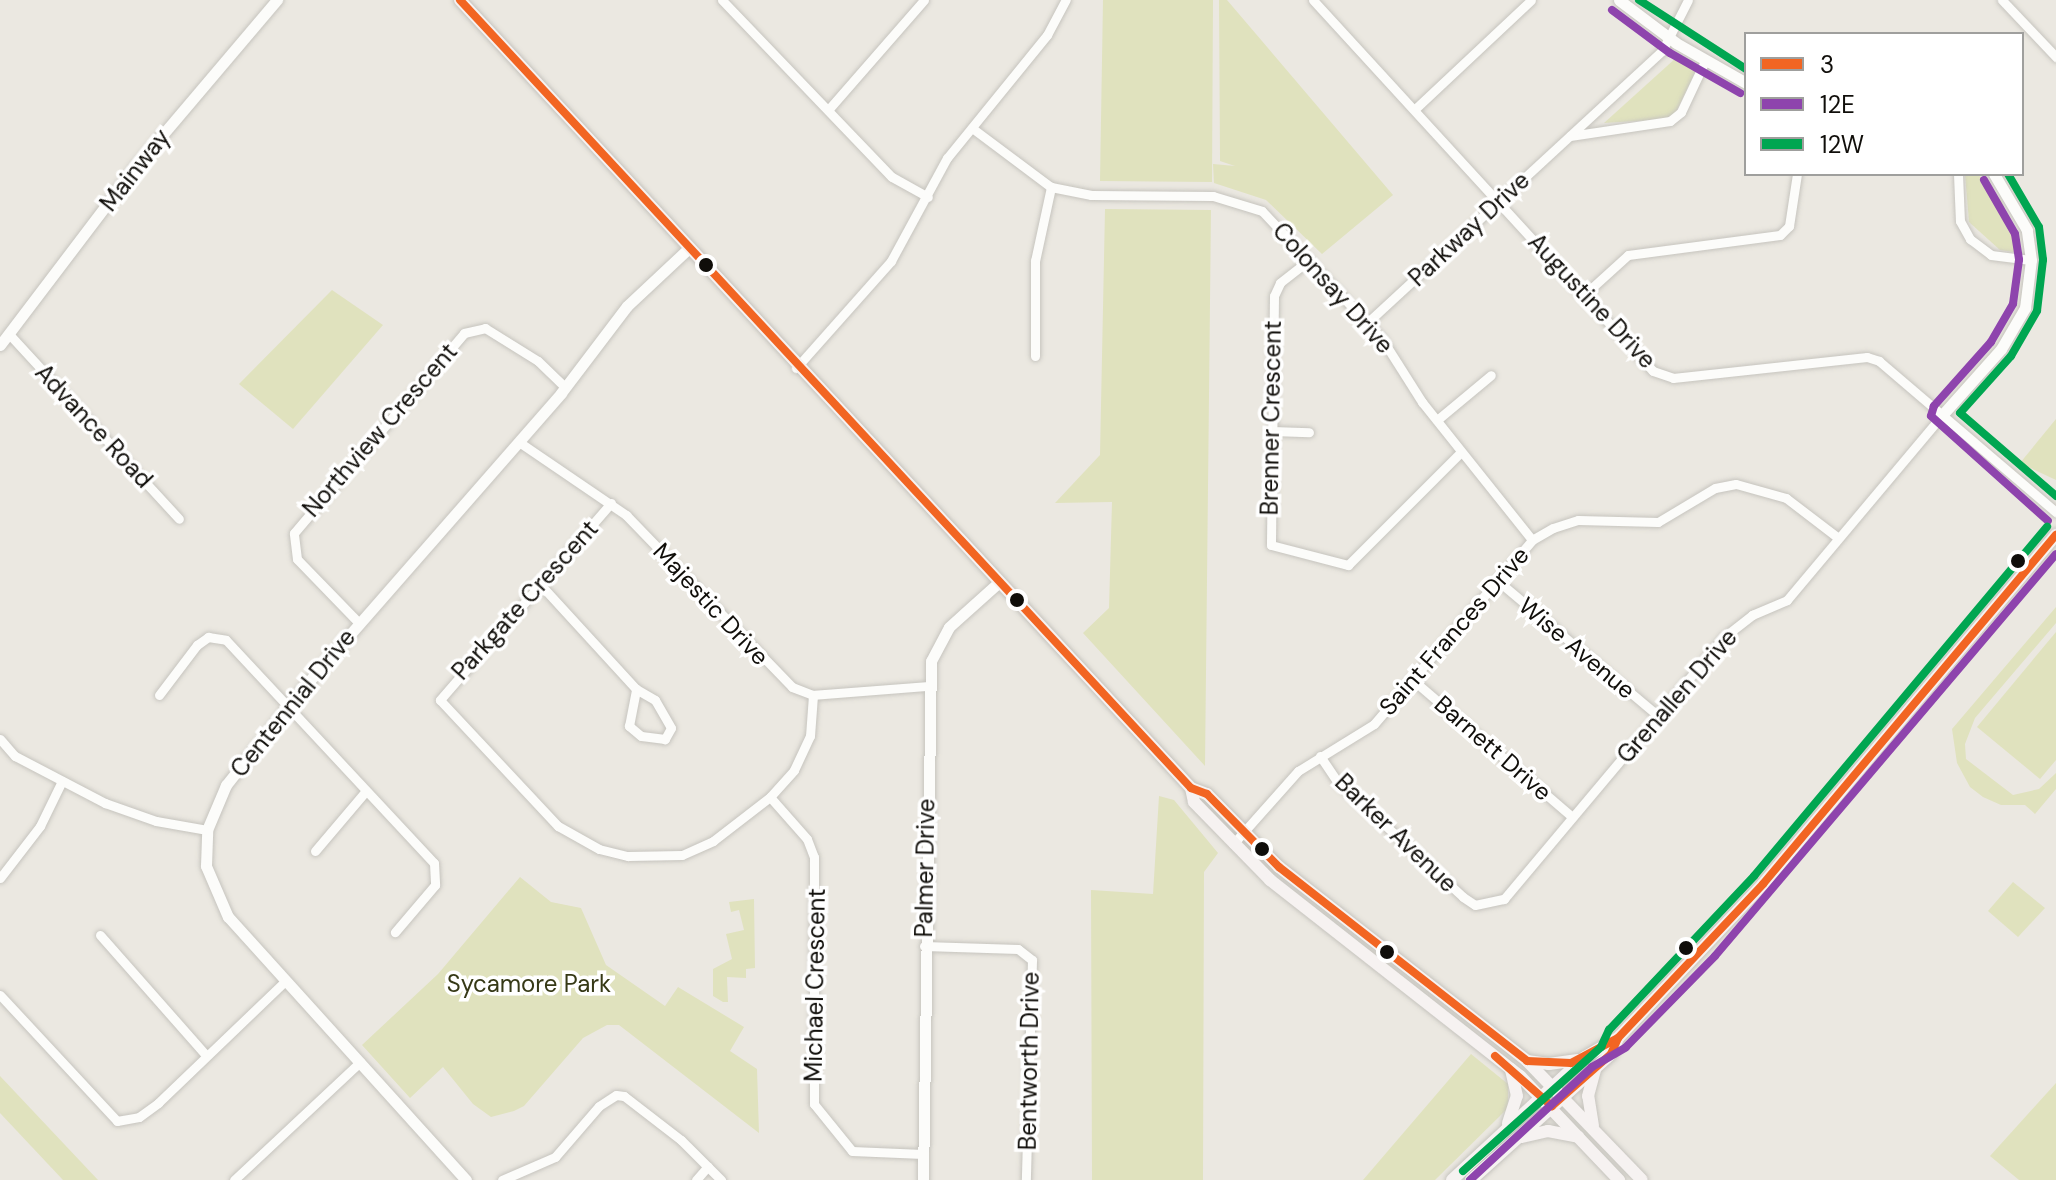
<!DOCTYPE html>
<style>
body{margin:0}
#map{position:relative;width:2056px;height:1180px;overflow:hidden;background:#ebe8e1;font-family:"DM Sans",sans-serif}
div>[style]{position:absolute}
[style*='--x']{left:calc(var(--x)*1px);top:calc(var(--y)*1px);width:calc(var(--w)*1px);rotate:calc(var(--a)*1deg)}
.green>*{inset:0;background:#e0e2be}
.roads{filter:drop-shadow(0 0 2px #c6c4be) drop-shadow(0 0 2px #c6c4be)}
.minor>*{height:9px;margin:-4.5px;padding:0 4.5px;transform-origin:4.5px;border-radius:4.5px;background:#fcfcfa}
.tertiary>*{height:11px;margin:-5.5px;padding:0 5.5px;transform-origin:5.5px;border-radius:5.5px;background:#fcfcfa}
.secondary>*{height:12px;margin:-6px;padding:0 6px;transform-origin:6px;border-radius:6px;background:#f6f2f1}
.bus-1>*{height:8px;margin:-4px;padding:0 4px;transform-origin:4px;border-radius:4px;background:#f26522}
.bus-2>*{height:8px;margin:-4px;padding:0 4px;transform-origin:4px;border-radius:4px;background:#8e44ad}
.bus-3>*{height:8px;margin:-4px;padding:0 4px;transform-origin:4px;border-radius:4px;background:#00a651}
.dots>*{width:22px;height:22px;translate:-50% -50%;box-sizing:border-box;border:4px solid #fff;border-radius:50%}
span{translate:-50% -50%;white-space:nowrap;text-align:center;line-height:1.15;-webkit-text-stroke:7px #fff;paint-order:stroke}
.street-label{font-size:24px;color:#100e0a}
.park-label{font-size:24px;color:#363916}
.legend{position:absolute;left:1744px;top:32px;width:280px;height:144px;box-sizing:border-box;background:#fff;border:2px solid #9f9f9d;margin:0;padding:10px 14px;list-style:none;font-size:24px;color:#100e0a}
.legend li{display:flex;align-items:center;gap:16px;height:40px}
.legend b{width:40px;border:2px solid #9f9f9d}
</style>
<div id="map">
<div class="green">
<div style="clip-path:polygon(1103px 0,1213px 0,1212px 182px,1100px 181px)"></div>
<div style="clip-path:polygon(1219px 0,1227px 0,1393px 195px,1322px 254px,1266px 200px,1214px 183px,1213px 164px,1235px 166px,1220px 161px)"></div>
<div style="clip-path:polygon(1677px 57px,1696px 70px,1676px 112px,1667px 119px,1604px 123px)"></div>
<div style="clip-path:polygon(1965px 174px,1978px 174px,2002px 201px,2020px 253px,2000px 250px,1969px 222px)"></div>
<div style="clip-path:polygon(1105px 209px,1211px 210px,1205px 766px,1083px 633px,1109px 608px,1112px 502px,1055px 503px,1100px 455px)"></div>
<div style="clip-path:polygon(332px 290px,383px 325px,293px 429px,239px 384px)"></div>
<div style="clip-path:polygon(2056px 419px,2056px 480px,2020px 463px)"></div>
<div style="clip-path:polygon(2056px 607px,2056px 623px,1975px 718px,1965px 744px,1966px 759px,2013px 795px,2039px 789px,2056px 773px,2056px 789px,2035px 814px,2025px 805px,2001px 805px,1983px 797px,1970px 787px,1957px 763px,1952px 729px)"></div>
<div style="clip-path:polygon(2056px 632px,2056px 760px,2040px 779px,1977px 727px)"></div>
<div style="clip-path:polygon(1159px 796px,1174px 800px,1218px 853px,1204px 872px,1203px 1180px,1092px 1180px,1091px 890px,1153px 894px)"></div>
<div style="clip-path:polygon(520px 877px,551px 902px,581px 908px,606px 965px,665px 1006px,678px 987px,744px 1027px,730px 1051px,757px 1069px,759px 1133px,619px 1025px,607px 1025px,583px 1038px,524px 1106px,514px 1111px,491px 1117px,473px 1104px,443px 1067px,410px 1098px,362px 1045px,438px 974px)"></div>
<div style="clip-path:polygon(2013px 882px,2045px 908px,2018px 937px,1988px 911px)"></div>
<div style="clip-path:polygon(754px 899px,755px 968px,746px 969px,746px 978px,727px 977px,728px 1002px,723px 1002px,713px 996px,713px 969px,732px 959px,726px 934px,744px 930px,739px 910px,731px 912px,729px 902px)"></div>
<div style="clip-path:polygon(1471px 1054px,1508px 1084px,1508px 1108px,1435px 1180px,1363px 1180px)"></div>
<div style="clip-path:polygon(0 1076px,98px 1180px,63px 1180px,0 1113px)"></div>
<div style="clip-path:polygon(2056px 1083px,2056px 1180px,2019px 1180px,1990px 1156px)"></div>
</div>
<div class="roads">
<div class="minor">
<div style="--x:722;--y:0;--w:245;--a:46.2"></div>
<div style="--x:892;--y:177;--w:41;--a:29.1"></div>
<div style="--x:1313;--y:0;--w:503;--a:47.5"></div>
<div style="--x:1653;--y:371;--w:21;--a:19"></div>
<div style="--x:1673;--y:378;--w:195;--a:-6.2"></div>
<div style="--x:1867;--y:357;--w:13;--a:18"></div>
<div style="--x:1879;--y:361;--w:233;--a:40.5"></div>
<div style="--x:2002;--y:0;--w:79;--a:46.5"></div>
<div style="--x:1415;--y:109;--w:159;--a:-43.2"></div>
<div style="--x:828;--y:110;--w:146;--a:-48.9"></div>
<div style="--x:972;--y:128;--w:99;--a:36.8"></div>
<div style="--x:1051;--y:187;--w:41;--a:11.3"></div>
<div style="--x:1091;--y:195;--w:122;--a:0.5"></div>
<div style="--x:1213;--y:196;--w:51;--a:17"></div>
<div style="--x:1262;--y:211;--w:175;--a:46.8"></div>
<div style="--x:1382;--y:339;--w:75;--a:57.6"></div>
<div style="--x:1422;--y:402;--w:176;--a:51.4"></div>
<div style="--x:1570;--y:136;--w:101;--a:-8.5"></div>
<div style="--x:1670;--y:121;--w:14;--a:-39"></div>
<div style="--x:1681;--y:112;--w:56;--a:-64.8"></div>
<div style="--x:1958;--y:174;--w:47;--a:87.6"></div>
<div style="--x:1960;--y:221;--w:21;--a:61"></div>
<div style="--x:1970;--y:239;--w:26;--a:37"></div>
<div style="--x:1991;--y:255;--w:40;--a:7.1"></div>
<div style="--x:1309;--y:260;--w:37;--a:142"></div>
<div style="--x:1280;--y:283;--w:14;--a:115"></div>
<div style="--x:1274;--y:296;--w:249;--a:90.7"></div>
<div style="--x:1271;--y:545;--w:80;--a:14.6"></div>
<div style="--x:1348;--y:565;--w:158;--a:-45"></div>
<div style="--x:1585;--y:294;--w:58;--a:-42.2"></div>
<div style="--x:1628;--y:255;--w:153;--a:-7.5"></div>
<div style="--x:1780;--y:235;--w:13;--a:-45"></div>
<div style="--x:1789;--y:226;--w:53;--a:-81.3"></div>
<div style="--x:1368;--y:322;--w:400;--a:-42.7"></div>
<div style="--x:1662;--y:51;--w:57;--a:-63"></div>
<div style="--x:9;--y:334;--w:251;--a:47.4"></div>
<div style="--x:1035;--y:356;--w:95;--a:-90"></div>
<div style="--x:1035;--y:261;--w:76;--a:-77.8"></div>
<div style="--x:796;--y:368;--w:143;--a:-48.4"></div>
<div style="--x:891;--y:261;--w:117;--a:-61.5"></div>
<div style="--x:947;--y:158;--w:159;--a:-50.9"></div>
<div style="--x:1047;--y:35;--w:40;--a:-62"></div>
<div style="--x:1437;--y:420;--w:70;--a:-39.8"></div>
<div style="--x:1272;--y:431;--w:37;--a:2"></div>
<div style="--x:519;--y:442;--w:130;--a:34.3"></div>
<div style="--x:626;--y:515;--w:239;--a:46"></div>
<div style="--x:792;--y:687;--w:22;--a:21"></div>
<div style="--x:813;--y:695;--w:115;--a:-4.5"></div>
<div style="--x:611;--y:503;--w:261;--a:131"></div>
<div style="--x:440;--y:700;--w:173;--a:46.9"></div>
<div style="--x:558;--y:826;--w:47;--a:29.3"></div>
<div style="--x:599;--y:849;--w:30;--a:14"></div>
<div style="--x:628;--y:856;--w:54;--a:-1.1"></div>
<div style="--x:682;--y:855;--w:34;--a:-24"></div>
<div style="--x:713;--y:841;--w:72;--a:-37.7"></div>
<div style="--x:770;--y:797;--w:36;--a:-48"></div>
<div style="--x:794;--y:770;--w:38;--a:-65"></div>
<div style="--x:810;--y:736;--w:41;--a:-85.8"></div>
<div style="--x:1498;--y:581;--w:208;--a:40.1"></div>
<div style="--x:539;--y:583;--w:144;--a:47.5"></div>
<div style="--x:636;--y:689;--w:22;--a:30"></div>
<div style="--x:655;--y:700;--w:32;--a:60"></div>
<div style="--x:671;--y:728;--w:13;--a:119"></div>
<div style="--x:665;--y:739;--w:24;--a:-173"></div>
<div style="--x:641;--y:736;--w:16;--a:-140"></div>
<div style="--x:629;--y:726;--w:38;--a:-79"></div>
<div style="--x:359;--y:623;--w:89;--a:-134.1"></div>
<div style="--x:297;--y:559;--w:26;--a:-97"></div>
<div style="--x:294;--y:533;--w:262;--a:-49.6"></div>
<div style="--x:464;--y:333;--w:22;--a:-13"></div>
<div style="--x:485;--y:328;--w:62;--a:31.9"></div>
<div style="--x:538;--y:361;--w:37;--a:44"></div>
<div style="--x:1413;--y:680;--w:210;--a:40.7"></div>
<div style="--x:159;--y:695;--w:63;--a:-52.8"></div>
<div style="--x:197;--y:645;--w:14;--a:-36"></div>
<div style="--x:208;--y:637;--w:18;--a:9"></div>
<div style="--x:226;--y:640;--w:305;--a:47"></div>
<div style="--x:434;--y:863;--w:22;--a:87"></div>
<div style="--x:435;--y:885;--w:62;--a:130.4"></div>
<div style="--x:0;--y:739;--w:23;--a:49"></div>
<div style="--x:15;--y:756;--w:102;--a:27.6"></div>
<div style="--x:105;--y:803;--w:54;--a:19.4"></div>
<div style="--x:156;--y:821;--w:52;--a:10"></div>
<div style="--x:1320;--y:756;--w:30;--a:56"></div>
<div style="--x:1337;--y:781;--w:171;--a:42.6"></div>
<div style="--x:1463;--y:897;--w:14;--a:34"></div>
<div style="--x:1475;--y:905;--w:30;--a:-12"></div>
<div style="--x:1504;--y:899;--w:342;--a:-50"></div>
<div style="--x:1724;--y:637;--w:36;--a:-38"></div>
<div style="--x:1752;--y:615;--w:38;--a:-23"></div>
<div style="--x:1787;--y:600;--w:243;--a:-50"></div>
<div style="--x:770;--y:797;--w:56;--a:48.6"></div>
<div style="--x:807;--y:839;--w:19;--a:69"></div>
<div style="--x:814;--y:857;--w:247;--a:90"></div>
<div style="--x:814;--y:1104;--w:60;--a:51"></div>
<div style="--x:852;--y:1151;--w:71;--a:2.4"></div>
<div style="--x:1233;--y:844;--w:98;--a:-48.3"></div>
<div style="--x:1298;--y:771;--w:89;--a:-31.7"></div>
<div style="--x:1374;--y:724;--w:243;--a:-49.3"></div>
<div style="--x:1532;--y:540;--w:24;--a:-30"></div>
<div style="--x:1553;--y:528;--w:26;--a:-18"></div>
<div style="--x:1578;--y:520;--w:80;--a:1.4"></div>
<div style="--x:1658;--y:522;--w:66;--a:-30.8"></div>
<div style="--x:1715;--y:488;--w:21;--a:-11"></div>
<div style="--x:1736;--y:484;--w:52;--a:15.6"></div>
<div style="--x:1786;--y:498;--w:64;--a:37.4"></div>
<div style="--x:315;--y:851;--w:77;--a:-49.7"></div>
<div style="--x:0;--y:878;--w:66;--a:-52.4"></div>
<div style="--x:40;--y:826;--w:50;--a:-63.9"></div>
<div style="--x:100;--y:935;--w:159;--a:48.6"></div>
<div style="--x:924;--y:946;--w:94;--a:1.8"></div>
<div style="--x:1018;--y:949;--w:18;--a:38"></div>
<div style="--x:1032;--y:960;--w:220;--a:91.6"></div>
<div style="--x:0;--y:995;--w:172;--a:47.1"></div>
<div style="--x:117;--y:1121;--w:22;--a:-10"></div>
<div style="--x:139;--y:1117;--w:24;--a:-36"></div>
<div style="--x:158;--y:1103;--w:175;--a:-43.8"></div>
<div style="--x:234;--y:1180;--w:173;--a:-43.1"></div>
<div style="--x:502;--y:1180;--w:58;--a:-23.5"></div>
<div style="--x:555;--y:1157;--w:67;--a:-49.2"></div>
<div style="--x:599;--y:1106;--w:20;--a:-33"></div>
<div style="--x:616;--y:1095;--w:8;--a:7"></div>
<div style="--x:624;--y:1096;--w:72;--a:37.7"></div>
<div style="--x:681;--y:1140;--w:57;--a:45"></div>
<div style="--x:696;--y:1180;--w:18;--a:-49"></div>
</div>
<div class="tertiary">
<div style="--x:1619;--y:0;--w:71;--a:37"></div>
<div style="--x:1676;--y:43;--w:81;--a:29.7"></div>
<div style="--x:0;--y:345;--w:225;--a:-52.8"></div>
<div style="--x:136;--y:166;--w:218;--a:-49.7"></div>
<div style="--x:1943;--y:414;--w:87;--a:-48.3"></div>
<div style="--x:2001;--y:349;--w:48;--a:-59.7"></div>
<div style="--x:2025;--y:308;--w:48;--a:-82.9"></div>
<div style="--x:2031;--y:260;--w:30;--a:-98"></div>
<div style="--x:2027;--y:230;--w:65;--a:-120.5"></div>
<div style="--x:466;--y:1180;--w:355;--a:-132.1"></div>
<div style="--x:228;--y:917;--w:56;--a:-113.3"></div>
<div style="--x:206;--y:866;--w:36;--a:-88"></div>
<div style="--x:207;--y:830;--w:49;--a:-67.1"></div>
<div style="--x:226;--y:785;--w:125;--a:-51.5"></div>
<div style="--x:304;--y:687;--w:390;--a:-48.8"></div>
<div style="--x:561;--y:393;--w:109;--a:-52.8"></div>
<div style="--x:627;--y:306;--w:83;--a:-43.1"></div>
<div style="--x:923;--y:1180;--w:519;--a:-89.12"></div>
<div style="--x:931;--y:661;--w:38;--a:-62"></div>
<div style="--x:949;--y:627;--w:66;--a:-41.9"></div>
</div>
<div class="secondary">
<div style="--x:460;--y:0;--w:1075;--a:47.15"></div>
<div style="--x:1191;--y:788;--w:17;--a:21"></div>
<div style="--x:1207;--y:794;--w:103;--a:45.4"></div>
<div style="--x:1279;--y:867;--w:315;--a:38"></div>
<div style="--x:1527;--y:1061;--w:165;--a:46"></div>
<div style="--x:1191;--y:788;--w:14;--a:78"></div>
<div style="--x:1194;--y:802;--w:109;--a:45.7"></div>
<div style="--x:1270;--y:880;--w:318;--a:38.1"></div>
<div style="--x:1520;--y:1076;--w:144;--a:46.4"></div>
<div style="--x:1527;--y:1061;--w:22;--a:8"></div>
<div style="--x:1549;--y:1064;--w:29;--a:-8"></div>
<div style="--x:1508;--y:1123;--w:28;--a:-72"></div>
<div style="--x:1517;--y:1096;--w:28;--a:-103"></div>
<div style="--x:1593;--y:1126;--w:30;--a:-99"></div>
<div style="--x:1588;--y:1096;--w:27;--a:-75"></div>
<div style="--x:1522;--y:1137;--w:27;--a:-13"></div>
<div style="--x:1548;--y:1131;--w:31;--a:11"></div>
<div style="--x:1452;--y:1180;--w:181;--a:-42.8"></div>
<div style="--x:1585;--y:1057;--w:38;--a:-30"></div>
<div style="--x:1471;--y:1180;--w:188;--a:-42"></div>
<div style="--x:1611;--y:1054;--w:17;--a:-66"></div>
<div style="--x:1618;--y:1038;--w:212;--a:-46.7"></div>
<div style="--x:1763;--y:884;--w:456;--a:-50"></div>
</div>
</div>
<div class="bus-1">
<div style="--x:460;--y:0;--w:1075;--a:47.15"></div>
<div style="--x:1191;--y:788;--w:17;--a:21"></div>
<div style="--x:1207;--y:794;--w:103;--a:45.4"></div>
<div style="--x:1279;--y:867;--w:315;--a:38"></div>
<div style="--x:1527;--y:1061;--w:44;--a:2.6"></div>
<div style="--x:1571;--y:1063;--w:53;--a:-28"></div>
<div style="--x:1495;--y:1056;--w:76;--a:41.3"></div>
<div style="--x:1552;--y:1106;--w:79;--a:-41.4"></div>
<div style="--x:1611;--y:1054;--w:17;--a:-66"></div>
<div style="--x:1618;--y:1038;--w:212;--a:-46.7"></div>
<div style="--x:1763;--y:884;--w:456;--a:-50"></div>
</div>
<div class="bus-2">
<div style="--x:1612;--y:10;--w:72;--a:36.6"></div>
<div style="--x:1670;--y:53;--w:81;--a:29.7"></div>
<div style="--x:1984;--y:180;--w:62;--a:60.1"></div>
<div style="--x:2015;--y:234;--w:26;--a:81"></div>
<div style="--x:2019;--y:260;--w:44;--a:97.8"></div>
<div style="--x:2013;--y:304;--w:44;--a:120.1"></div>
<div style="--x:1991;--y:342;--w:86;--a:131.7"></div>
<div style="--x:1934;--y:406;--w:10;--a:107"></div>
<div style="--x:1931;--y:416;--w:157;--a:41.9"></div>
<div style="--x:1470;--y:1180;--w:166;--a:-42.8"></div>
<div style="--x:1592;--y:1067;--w:39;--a:-30"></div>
<div style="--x:1626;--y:1047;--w:127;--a:-45.6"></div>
<div style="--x:1715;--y:956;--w:527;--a:-49.69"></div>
</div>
<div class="bus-3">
<div style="--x:1639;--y:0;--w:127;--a:32.8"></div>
<div style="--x:2008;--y:174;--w:61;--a:59.7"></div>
<div style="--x:2039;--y:227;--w:33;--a:83"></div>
<div style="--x:2043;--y:260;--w:51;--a:96.7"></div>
<div style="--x:2037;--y:311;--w:52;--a:120"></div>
<div style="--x:2011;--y:356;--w:76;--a:131.8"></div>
<div style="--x:1960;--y:413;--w:127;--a:40.8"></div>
<div style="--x:1463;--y:1171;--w:186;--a:-41.9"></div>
<div style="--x:1601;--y:1047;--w:19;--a:-65"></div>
<div style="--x:1609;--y:1030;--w:212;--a:-46.7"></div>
<div style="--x:1754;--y:876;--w:456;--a:-50"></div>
</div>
<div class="dots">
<div style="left:706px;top:265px;background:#100e0a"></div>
<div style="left:2018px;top:561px;background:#100e0a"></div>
<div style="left:1017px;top:600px;background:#100e0a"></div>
<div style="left:1262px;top:849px;background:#100e0a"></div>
<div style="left:1686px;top:948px;background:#100e0a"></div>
<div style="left:1387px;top:952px;background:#100e0a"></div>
</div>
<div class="street-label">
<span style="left:135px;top:170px;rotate:-52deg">Mainway</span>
<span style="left:1469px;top:229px;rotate:-43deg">Parkway Drive</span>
<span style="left:1333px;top:288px;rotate:48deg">Colonsay Drive</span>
<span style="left:1592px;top:301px;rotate:47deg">Augustine Drive</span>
<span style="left:1271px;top:418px;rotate:-89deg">Brenner Crescent</span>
<span style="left:94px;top:426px;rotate:47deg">Advance Road</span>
<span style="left:380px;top:430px;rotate:-49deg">Northview Crescent</span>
<span style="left:525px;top:600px;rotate:-48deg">Parkgate Crescent</span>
<span style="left:711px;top:604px;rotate:47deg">Majestic Drive</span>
<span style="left:1454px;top:631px;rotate:-49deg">Saint Frances Drive</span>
<span style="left:1577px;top:648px;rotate:40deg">Wise Avenue</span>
<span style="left:1677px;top:696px;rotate:-49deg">Grenallen Drive</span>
<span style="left:293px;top:703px;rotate:-51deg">Centennial Drive</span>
<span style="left:1493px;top:748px;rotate:41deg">Barnett Drive</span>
<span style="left:1396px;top:833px;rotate:44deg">Barker Avenue</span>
<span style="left:925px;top:868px;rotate:-89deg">Palmer Drive</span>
<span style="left:815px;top:985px;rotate:-89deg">Michael Crescent</span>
<span style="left:1029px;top:1061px;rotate:-89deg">Bentworth Drive</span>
</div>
<div class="park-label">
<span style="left:529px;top:984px">Sycamore Park</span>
</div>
<ul class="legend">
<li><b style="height:10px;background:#f26522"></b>3</li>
<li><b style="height:10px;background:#8e44ad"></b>12E</li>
<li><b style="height:10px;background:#00a651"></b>12W</li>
</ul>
</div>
